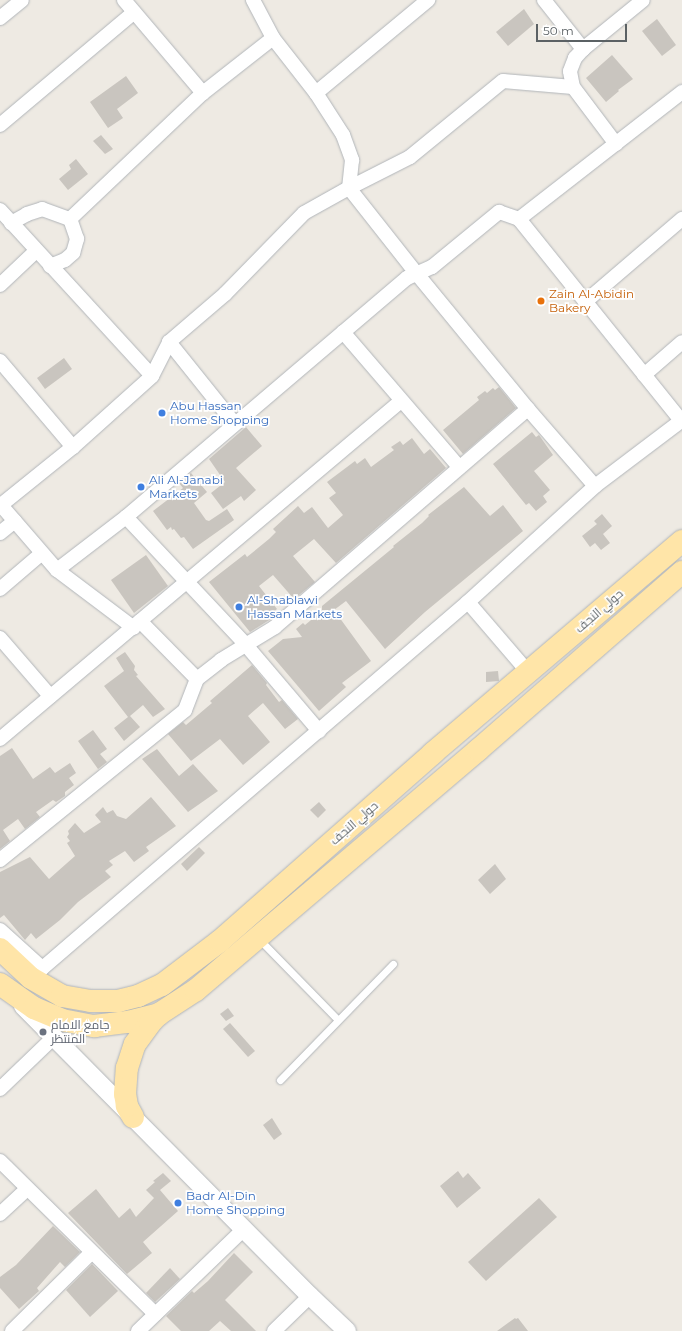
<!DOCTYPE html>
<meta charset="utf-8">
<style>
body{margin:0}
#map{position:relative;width:682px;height:1331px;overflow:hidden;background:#eeeae3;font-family:Montserrat,Cairo,sans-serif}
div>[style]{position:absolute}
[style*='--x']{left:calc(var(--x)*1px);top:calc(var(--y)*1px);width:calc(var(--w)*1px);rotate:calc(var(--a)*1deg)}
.building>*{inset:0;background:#c9c5bf}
.roads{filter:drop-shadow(0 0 1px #b1b5b9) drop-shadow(0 0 1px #b1b5b9)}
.service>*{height:7px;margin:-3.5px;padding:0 3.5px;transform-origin:3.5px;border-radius:3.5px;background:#fff}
.minor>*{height:14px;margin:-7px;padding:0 7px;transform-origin:7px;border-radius:7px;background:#fff}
.tertiary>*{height:18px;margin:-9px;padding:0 9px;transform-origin:9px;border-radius:9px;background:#fff}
.primary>*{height:22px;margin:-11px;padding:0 11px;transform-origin:11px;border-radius:11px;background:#ffe5a8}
.dots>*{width:11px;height:11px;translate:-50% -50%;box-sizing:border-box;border:2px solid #fff;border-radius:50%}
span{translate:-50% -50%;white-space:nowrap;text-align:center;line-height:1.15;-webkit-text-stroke:3.5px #fff;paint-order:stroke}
.food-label{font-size:12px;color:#c56008}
.left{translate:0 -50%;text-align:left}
.shop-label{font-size:12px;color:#366cbe}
.street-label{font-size:12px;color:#5b6164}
.worship-label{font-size:12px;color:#5b616d}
.scale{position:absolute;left:536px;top:24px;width:91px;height:18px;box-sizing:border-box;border:2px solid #5b6164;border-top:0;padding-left:5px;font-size:12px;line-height:14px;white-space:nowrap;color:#5b6164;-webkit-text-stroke:3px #fff;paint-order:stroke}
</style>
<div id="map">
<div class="building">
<div style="clip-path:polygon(524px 9px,534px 24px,508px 46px,496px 32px)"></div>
<div style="clip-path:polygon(657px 19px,676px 45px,662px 56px,642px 31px)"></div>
<div style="clip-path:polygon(612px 55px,633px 79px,618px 90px,619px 91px,606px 102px,586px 78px)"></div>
<div style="clip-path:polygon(126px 76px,138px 93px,117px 109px,123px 118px,108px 128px,90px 102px)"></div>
<div style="clip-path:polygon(101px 135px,113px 149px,105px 154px,93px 141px)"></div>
<div style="clip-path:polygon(76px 159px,88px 174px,68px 190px,59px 179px,71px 169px,69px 165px)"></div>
<div style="clip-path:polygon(64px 358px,72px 369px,45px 389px,37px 378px)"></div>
<div style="clip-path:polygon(499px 387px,516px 408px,463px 454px,443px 430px,479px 400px,477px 397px,485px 391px,487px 393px,493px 388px,495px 390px)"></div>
<div style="clip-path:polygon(246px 427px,262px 446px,236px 468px,256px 490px,244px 501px,241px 496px,223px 509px,211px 493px,225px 482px,209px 459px)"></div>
<div style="clip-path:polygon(532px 432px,536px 437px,539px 435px,553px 455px,534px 471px,550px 490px,543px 496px,547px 502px,536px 511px,529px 503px,526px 505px,493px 464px)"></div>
<div style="clip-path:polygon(412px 438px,424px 454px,430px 449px,446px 468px,336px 563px,314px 539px,293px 556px,315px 582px,294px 599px,273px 575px,259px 586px,277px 609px,271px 614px,274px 617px,250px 632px,209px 582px,245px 554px,247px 557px,269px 539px,276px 532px,273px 529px,298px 506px,304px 513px,312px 507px,328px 528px,343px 515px,329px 498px,336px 493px,327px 482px,355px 461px,357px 464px,365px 458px,371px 467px,394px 450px,391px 447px,400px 441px,403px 445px)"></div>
<div style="clip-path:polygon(191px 473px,207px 492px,194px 503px,206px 520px,209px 521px,227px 509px,234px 520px,193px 549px,184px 537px,181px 538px,174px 529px,172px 530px,171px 527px,167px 530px,153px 511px,183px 488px,179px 483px)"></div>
<div style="clip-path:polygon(464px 487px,490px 516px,503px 505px,523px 531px,425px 612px,385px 649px,346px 601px,334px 610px,371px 661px,342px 683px,346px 687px,319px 711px,268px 651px,283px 639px,302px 637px,296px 629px,303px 623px,305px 625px,322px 611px,322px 606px,394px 547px,393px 546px,422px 523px,429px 516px,428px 515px)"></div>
<div style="clip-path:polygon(602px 514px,612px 526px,603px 534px,610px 543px,601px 550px,595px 543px,590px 547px,582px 536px,597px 524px,594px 521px)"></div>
<div style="clip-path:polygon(146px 555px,168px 586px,134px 613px,111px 580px)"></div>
<div style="clip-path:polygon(125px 652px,135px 666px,134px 670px,138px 675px,136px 676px,165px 709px,153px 717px,143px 705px,130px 716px,140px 727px,124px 741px,114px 728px,128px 717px,104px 686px,124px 671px,116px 658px)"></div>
<div style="clip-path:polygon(252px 665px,267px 683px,266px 685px,279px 702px,282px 700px,298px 719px,285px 729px,263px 703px,248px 716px,270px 742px,243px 765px,220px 739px,191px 761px,168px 734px,183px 722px,186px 725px,212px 703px,210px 701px)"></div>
<div style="clip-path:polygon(498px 671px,499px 681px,486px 682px,486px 672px)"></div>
<div style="clip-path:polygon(93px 730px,107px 749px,100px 754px,107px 762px,98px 769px,78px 741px)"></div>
<div style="clip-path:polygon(12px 748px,33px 779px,50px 767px,55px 773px,70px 763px,76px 773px,69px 778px,74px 785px,65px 792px,65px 796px,56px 802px,53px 800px,36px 812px,40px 817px,25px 829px,18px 819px,3px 830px,10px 841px,0 849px,0 756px)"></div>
<div style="clip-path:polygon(157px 749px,179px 776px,193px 764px,218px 791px,188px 812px,142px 759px)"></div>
<div style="clip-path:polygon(151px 797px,176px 826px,146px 847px,149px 851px,134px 862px,125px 851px,109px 861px,113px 865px,105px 871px,111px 877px,78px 902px,60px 920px,36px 939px,31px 933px,25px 940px,4px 915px,0 918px,0 872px,30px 857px,49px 879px,75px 856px,67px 843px,70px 841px,67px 837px,69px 834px,68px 831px,75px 823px,84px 833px,101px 822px,95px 815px,103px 807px,107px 813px,113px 810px,117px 816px,126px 819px)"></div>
<div style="clip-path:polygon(319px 802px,326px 810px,318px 818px,310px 810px)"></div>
<div style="clip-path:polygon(199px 847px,205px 853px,187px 871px,181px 864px)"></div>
<div style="clip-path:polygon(495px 864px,506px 879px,490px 894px,478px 880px)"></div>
<div style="clip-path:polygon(228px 1008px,234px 1016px,226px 1021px,220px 1014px)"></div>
<div style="clip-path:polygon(230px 1023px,255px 1051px,248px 1057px,223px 1029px)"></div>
<div style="clip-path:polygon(272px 1118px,282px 1134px,274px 1140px,263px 1125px)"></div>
<div style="clip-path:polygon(458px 1171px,463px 1178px,468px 1173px,481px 1188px,457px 1208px,440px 1186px)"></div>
<div style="clip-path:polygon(163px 1173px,171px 1181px,160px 1190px,178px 1211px,143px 1242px,152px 1253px,127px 1274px,68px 1213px,96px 1189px,119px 1218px,130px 1208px,136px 1217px,154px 1198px,146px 1190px,155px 1182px,153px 1181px)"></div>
<div style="clip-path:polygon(539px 1198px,557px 1217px,486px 1281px,468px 1262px)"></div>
<div style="clip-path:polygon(53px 1226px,80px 1252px,65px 1267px,60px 1262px,37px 1288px,39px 1291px,19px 1309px,0 1288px,0 1277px,16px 1265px)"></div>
<div style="clip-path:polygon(234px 1253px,253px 1272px,225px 1300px,256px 1331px,231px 1331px,220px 1321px,209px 1331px,181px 1331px,166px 1316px,192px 1291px,194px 1293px,208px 1281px)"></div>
<div style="clip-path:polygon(92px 1264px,118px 1291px,90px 1317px,66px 1290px)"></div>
<div style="clip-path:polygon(170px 1268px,180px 1279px,155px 1302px,146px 1293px)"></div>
<div style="clip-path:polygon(515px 1318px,516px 1319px,518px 1318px,528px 1331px,497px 1331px)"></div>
</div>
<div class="roads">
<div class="service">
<div style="--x:259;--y:939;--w:112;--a:45.7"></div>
<div style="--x:280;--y:1080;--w:162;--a:-45.8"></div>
</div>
<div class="minor">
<div style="--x:124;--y:0;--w:122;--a:49.7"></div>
<div style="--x:253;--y:0;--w:43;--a:62.2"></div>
<div style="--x:273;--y:38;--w:70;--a:52"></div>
<div style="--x:316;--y:93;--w:50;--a:57.3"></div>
<div style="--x:343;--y:135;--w:27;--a:70"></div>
<div style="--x:352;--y:160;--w:28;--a:96"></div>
<div style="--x:349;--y:188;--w:110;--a:51.7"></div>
<div style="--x:417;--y:274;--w:175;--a:50.6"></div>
<div style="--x:528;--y:409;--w:102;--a:49"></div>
<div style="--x:544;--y:0;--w:63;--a:51.5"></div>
<div style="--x:0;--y:18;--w:28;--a:-39"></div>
<div style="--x:316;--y:93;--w:146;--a:-39.7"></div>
<div style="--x:0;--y:125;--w:175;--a:-40.1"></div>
<div style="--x:616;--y:144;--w:71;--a:-127"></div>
<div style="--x:573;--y:87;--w:16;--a:-101"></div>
<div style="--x:570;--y:71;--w:14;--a:-69"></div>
<div style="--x:575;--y:58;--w:12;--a:-48"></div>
<div style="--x:583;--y:49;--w:77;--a:-39.2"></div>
<div style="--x:0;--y:210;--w:225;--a:47.5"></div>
<div style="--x:519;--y:219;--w:260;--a:51.2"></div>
<div style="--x:11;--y:223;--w:18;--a:-29"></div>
<div style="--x:27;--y:214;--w:16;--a:-18"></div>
<div style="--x:42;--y:209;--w:30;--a:20"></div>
<div style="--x:70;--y:219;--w:183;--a:-43.5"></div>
<div style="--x:203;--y:93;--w:89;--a:-38.2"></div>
<div style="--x:50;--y:266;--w:16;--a:-22"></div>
<div style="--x:65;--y:260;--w:11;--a:-41"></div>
<div style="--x:73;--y:253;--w:15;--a:-74"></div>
<div style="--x:77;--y:239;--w:21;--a:-109"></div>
<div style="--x:0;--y:285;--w:50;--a:-43.4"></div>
<div style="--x:585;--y:302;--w:128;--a:-40.6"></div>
<div style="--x:343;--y:332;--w:178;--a:49.3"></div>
<div style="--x:0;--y:361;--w:113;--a:49.7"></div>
<div style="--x:644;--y:375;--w:50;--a:-41"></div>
<div style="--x:234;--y:423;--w:104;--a:-128.7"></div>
<div style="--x:169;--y:342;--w:74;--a:-40.6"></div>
<div style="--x:225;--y:294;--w:113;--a:-45.7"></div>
<div style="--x:304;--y:213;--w:51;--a:-29.1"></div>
<div style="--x:349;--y:188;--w:68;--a:-26.9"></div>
<div style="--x:410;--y:157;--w:120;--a:-39.3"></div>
<div style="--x:503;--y:81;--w:70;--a:4.9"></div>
<div style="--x:0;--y:504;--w:87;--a:49.2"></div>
<div style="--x:57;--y:570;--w:96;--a:37"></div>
<div style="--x:1;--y:505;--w:92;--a:-38.9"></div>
<div style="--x:73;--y:447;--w:106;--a:-41.9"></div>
<div style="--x:152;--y:376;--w:38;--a:-63"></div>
<div style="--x:126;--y:517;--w:175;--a:46.8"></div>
<div style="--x:246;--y:645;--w:113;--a:49.7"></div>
<div style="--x:0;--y:533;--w:19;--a:-39"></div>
<div style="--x:57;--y:570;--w:87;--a:-37.5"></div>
<div style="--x:126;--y:517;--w:369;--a:-40.4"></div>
<div style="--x:407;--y:278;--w:27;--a:-24"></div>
<div style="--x:432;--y:267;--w:87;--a:-39.4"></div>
<div style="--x:499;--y:212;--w:21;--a:19"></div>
<div style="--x:519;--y:219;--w:207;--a:-37.9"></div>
<div style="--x:0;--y:589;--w:55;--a:-40.6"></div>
<div style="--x:468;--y:602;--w:92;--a:49.4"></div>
<div style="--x:140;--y:621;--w:81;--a:45.5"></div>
<div style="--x:0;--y:638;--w:77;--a:49.2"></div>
<div style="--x:0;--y:739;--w:524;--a:-40.13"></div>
<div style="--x:0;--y:860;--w:238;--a:-39"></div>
<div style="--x:185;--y:710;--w:33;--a:-69"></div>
<div style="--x:197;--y:679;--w:31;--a:-38"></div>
<div style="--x:221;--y:660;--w:63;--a:-31.4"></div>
<div style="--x:275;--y:627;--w:334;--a:-40.8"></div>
<div style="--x:0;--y:930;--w:57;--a:42.1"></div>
<div style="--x:31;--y:978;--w:576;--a:-40.71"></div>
<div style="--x:468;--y:602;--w:172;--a:-42.4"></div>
<div style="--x:595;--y:486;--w:108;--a:-37.1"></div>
<div style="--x:0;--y:1089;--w:75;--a:-43.9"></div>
<div style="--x:0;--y:1161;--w:218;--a:44.6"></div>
<div style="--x:0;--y:1214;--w:37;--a:-43"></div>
<div style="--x:12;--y:1331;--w:112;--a:-44.6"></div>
<div style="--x:138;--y:1331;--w:147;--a:-43.9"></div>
<div style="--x:274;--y:1331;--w:50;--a:-44.2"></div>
</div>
<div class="tertiary">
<div style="--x:23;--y:1006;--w:408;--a:45.3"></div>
<div style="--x:310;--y:1296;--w:51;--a:43.4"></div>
</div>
<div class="primary">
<div style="--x:0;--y:949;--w:42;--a:43.1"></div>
<div style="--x:31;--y:978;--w:36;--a:30"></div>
<div style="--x:62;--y:996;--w:29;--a:10"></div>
<div style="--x:91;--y:1001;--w:27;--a:0"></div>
<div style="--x:118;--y:1001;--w:21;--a:-14"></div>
<div style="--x:138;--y:996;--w:26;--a:-25"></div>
<div style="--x:162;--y:985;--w:73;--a:-37.2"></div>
<div style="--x:220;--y:941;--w:284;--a:-41.4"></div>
<div style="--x:433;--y:753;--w:327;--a:-40.4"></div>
<div style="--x:0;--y:984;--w:42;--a:35.2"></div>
<div style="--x:34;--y:1008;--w:30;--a:23"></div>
<div style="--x:62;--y:1020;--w:33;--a:11"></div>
<div style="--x:94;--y:1026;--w:34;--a:-7"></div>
<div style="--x:128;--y:1022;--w:32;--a:-14"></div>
<div style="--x:159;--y:1014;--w:44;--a:-33"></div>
<div style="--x:196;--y:990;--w:370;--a:-40.4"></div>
<div style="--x:478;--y:750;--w:271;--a:-41.1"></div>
<div style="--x:133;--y:1117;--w:13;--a:-119"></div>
<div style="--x:127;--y:1106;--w:12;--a:-99"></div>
<div style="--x:125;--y:1094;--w:26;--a:-86"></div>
<div style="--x:127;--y:1068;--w:25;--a:-72"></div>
<div style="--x:135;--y:1044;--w:26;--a:-54"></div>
<div style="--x:150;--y:1023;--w:13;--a:-45"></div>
</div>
</div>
<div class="dots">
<div style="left:541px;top:301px;background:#e8710a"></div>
<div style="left:162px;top:413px;background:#3f7fe0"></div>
<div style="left:141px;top:487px;background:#3f7fe0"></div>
<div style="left:239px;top:607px;background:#3f7fe0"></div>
<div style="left:43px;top:1032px;background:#6b7280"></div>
<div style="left:178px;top:1203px;background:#3f7fe0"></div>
</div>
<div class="food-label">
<span class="left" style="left:549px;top:301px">Zain Al-Abidin<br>Bakery</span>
</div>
<div class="shop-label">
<span class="left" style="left:170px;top:413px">Abu Hassan<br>Home Shopping</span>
<span class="left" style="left:149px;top:487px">Ali Al-Janabi<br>Markets</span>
<span class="left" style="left:247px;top:607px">Al-Shablawi<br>Hassan Markets</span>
<span class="left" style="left:186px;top:1203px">Badr Al-Din<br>Home Shopping</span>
</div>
<div class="street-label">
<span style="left:599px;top:611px;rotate:-41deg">حولي النجف</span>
<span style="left:354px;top:823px;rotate:-41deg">حولي النجف</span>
</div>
<div class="worship-label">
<span class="left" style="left:51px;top:1032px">جامع الامام<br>المنتظر</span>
</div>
<div class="scale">50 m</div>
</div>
